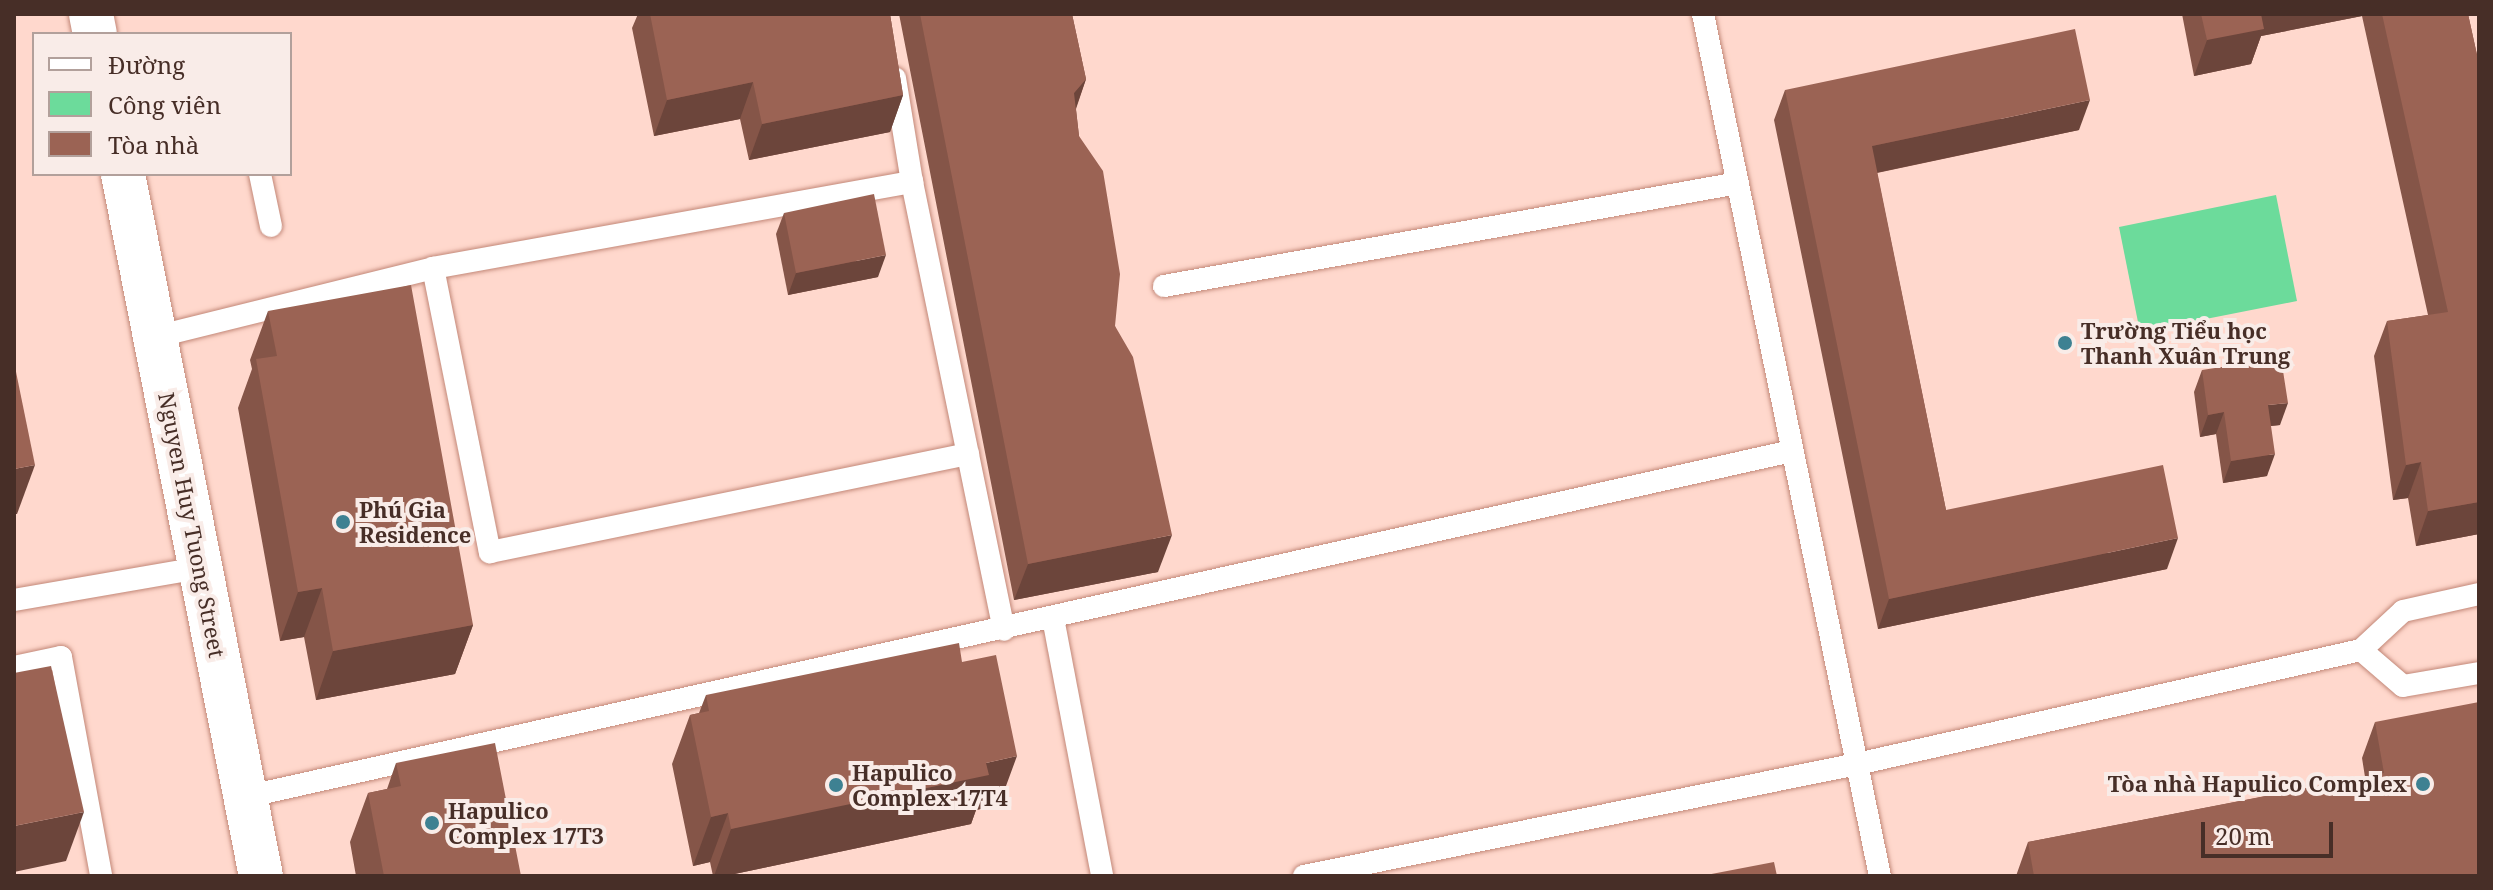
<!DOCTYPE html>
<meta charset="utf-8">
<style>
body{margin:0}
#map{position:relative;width:2493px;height:890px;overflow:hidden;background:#ffd8cd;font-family:"Noto Serif",serif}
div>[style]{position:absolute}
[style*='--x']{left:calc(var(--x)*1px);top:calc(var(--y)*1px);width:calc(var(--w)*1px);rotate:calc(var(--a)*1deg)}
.green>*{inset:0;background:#6cdb9b}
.roads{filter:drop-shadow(0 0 2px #c38878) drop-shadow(0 0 2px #c38878)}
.service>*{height:22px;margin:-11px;padding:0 11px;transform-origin:11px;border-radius:11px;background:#fff}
.tertiary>*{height:44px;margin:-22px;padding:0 22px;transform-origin:22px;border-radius:22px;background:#fff}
.wall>*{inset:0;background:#855548}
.shaded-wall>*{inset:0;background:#6c453b}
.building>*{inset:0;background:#9b6354}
.dots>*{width:22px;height:22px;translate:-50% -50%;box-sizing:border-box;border:4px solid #f9ece8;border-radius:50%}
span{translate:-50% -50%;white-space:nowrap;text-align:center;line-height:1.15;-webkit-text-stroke:8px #f9ece8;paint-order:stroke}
.poi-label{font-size:22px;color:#472e27;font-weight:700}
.left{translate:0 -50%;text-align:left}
.right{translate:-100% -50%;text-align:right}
.street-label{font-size:22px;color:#472e27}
.frame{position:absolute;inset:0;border:16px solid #472e27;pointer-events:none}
.legend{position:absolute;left:32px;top:32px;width:260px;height:144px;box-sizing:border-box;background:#f9ece8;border:2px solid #b2a09b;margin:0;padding:10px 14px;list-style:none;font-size:24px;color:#472e27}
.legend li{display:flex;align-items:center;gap:16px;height:40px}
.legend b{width:40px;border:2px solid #b2a09b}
.scale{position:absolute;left:2201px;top:822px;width:132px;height:36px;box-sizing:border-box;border:4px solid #472e27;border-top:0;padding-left:10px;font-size:24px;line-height:28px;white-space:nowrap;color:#472e27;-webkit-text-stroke:6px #f9ece8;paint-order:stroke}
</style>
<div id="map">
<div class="green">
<div style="clip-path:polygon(2276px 195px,2297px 301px,2140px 332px,2119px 227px)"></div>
</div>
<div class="roads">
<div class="service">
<div style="--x:1703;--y:14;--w:880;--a:78.4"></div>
<div style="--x:260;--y:174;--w:53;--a:78.1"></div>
<div style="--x:912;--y:182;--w:457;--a:78.4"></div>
<div style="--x:433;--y:268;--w:290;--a:78.7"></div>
<div style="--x:490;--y:552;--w:488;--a:-11.6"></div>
<div style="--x:1164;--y:286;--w:583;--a:-10.17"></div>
<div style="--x:155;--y:337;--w:286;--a:-13.9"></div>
<div style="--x:433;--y:268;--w:487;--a:-10.2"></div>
<div style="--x:912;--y:182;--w:105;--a:-99.3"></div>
<div style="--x:14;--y:600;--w:189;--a:-9.8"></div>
<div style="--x:1053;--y:618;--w:263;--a:79.2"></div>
<div style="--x:2361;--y:650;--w:55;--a:40.6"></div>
<div style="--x:2403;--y:686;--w:77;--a:-9.7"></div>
<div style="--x:14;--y:667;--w:48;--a:-12"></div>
<div style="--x:61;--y:657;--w:223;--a:79.6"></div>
<div style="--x:245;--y:797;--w:1585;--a:-12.61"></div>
<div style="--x:1304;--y:876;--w:564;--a:-11.45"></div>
<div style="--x:1857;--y:764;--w:517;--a:-12.75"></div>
<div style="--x:2361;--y:650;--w:57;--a:-42.9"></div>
<div style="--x:2403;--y:611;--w:78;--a:-12.6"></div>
</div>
<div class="tertiary">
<div style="--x:91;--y:14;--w:20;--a:79"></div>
<div style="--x:123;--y:174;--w:715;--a:78.88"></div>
</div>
</div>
<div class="wall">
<div style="clip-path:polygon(638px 14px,890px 14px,903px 95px,890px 132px,749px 160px,740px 119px,654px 136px,632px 28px)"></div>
<div style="clip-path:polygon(899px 14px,1072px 14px,1086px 79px,1076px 109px,1079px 136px,1115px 326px,1158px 572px,1014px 600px)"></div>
<div style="clip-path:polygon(2182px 14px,2468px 14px,2479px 64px,2479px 534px,2416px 546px,2408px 498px,2393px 500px,2374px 356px,2387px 321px,2428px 315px,2362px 16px,2261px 36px,2251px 64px,2194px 76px)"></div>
<div style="clip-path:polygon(1785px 90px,2079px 130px,1877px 173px,1946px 510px,2167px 569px,1878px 629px,1774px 120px)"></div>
<div style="clip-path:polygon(784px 213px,878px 277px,788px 295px,776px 234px)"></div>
<div style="clip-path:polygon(268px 311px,473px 625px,455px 674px,316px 700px,304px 637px,280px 641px,238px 408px,252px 369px,250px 360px)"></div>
<div style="clip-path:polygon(2202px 370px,2280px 425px,2271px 426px,2267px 476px,2223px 483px,2216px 434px,2200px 437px,2194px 392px)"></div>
<div style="clip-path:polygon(706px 695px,999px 805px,976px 810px,971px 824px,725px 876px,713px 876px,710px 862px,693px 866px,672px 764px,690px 715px,699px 713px)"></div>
<div style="clip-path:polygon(2375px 722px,2479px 876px,2016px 876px,2028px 842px,2365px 777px,2362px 758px)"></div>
<div style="clip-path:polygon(396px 763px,521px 876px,356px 876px,350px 842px,368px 793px,387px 789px)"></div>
</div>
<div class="shaded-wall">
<div style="clip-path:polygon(2255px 14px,2363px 14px,2362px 16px,2261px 36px,2251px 64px,2194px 76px,2207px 40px)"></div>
<div style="clip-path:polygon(1086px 79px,1073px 116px,1074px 93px)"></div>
<div style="clip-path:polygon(753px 82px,740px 119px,654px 136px,667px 100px)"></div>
<div style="clip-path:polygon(903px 95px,890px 132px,749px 160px,762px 124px)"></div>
<div style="clip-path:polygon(2090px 100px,2079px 130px,1861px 176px,1872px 146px)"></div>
<div style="clip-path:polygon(886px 255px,878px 277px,788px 295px,796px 273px)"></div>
<div style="clip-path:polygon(2288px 403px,2280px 425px,2260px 427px,2268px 405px)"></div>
<div style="clip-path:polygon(2224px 412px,2216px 434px,2200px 437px,2208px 415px)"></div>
<div style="clip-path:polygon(2275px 454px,2267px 476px,2223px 483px,2231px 461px)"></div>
<div style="clip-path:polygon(2421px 462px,2408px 498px,2393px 500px,2406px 465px)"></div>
<div style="clip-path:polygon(35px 465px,17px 514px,14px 514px,14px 469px)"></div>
<div style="clip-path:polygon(2479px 502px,2479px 534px,2416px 546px,2428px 511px)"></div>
<div style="clip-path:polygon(1172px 535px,1158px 572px,1014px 600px,1028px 564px)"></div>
<div style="clip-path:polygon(2178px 538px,2167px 569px,1878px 629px,1889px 599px)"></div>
<div style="clip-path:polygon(322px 588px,304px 637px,280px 641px,298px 592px)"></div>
<div style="clip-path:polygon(473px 625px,455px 674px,316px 700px,333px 651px)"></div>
<div style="clip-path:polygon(1017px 756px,999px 805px,976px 810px,971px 824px,725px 876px,714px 876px,731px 829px,986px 763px)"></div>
<div style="clip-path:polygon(84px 812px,66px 861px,14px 872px,14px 826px)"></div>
<div style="clip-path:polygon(728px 813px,710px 862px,693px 866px,711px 817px)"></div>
</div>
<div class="building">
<div style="clip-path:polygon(650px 14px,890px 14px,903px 95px,762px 124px,753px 82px,667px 100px)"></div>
<div style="clip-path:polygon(920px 14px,1072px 14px,1086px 79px,1074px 93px,1079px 136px,1103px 171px,1120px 274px,1115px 326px,1133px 357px,1172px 535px,1028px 564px)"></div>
<div style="clip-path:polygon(2201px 14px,2261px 14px,2264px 29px,2207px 40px)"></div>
<div style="clip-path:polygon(2382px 14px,2468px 14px,2479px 64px,2479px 502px,2428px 511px,2421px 462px,2406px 465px,2387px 321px,2448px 312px)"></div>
<div style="clip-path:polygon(2075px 29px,2090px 100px,1872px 146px,1946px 510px,2163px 465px,2178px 538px,1889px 599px,1785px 90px)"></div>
<div style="clip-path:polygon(874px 194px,886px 255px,796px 273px,784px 213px)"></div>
<div style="clip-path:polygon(411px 285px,473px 625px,333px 651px,322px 588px,298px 592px,256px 359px,277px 356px,268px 311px)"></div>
<div style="clip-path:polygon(2281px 358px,2288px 403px,2268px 405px,2275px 454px,2231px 461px,2224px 412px,2208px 415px,2202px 370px)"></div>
<div style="clip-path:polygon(14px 362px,35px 465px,14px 469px)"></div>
<div style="clip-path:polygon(959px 643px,962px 662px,996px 655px,1017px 756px,986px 763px,989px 775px,731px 829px,728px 813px,711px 817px,690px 715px,709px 711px,706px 695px)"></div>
<div style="clip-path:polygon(51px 666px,84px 812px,14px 826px,14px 673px)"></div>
<div style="clip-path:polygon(2479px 702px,2479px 876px,2034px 876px,2028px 842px,2384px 773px,2375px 722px)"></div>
<div style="clip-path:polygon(495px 743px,521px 876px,384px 876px,368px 793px,401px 786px,396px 763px)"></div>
<div style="clip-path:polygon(1774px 862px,1777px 876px,1701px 876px)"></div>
</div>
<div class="dots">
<div style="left:2065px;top:343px;background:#3e8192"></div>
<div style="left:343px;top:522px;background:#3e8192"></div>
<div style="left:2423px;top:784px;background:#3e8192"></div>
<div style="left:836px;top:785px;background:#3e8192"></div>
<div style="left:432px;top:823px;background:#3e8192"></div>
</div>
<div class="poi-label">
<span class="left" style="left:2081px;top:343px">Trường Tiểu học<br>Thanh Xuân Trung</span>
<span class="left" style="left:359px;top:522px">Phú Gia<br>Residence</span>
<span class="left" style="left:852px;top:785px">Hapulico<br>Complex 17T4</span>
<span class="right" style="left:2407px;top:784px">Tòa nhà Hapulico Complex</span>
<span class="left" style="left:448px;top:823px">Hapulico<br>Complex 17T3</span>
</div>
<div class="street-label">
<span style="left:192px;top:525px;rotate:79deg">Nguyen Huy Tuong Street</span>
</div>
<div class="frame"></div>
<ul class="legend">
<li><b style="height:10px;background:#fff"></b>Đường</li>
<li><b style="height:22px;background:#6cdb9b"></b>Công viên</li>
<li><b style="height:22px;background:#9b6354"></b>Tòa nhà</li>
</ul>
<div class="scale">20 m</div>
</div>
